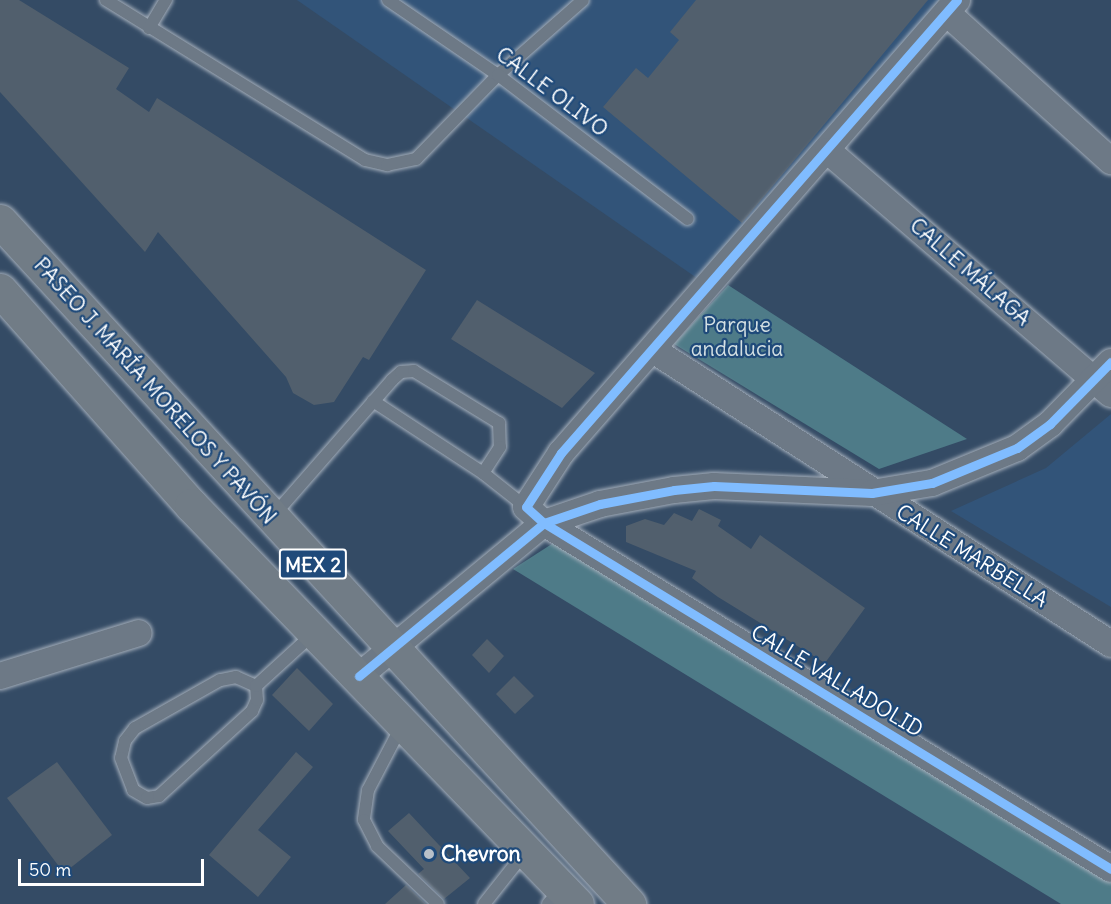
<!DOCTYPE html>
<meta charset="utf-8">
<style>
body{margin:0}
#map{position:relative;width:1111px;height:904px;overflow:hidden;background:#344b65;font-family:Delius,sans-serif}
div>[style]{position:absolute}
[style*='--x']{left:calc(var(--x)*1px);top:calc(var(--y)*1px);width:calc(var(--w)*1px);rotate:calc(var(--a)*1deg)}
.built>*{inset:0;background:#325479}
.green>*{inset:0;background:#4e7b88}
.building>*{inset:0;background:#515f6d}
.roads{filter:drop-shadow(0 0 2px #a4aeba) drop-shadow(0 0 2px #a4aeba)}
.service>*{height:12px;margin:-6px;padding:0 6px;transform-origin:6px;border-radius:6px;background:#6d7986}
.minor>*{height:26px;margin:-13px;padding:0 13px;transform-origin:13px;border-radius:13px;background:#6d7986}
.trunk>*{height:33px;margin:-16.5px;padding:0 16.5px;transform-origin:16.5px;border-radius:16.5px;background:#717c86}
.cycleway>*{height:9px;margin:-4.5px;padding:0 4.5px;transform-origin:4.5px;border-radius:4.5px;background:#80bcff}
.dots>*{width:16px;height:16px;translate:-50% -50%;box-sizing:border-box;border:3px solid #1f4a7a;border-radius:50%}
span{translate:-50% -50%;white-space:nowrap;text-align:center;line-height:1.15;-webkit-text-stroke:4.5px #1f4a7a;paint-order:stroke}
.shield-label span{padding:2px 4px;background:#1f4a7a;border:2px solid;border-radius:4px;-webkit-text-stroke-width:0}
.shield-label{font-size:20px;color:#fff;font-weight:700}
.street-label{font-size:21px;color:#fff}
.park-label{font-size:21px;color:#d4e0e3}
.poi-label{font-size:21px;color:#fff;font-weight:700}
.left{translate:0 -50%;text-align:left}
.scale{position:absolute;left:18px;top:859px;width:186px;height:27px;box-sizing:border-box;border:3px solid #fff;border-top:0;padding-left:8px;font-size:18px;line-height:21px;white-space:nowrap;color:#fff;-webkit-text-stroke:4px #1f4a7a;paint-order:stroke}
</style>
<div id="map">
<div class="built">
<div style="clip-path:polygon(297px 0,939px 0,704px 283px)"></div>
<div style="clip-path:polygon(1111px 414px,1111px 607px,951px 511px,1046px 468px)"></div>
</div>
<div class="green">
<div style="clip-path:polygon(728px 285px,967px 439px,879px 469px,674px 344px)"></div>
<div style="clip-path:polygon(558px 540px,1111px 882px,1111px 904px,1061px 904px,513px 569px)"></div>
</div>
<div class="building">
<div style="clip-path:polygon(0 0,19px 0,129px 68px,116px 89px,149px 112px,157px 98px,426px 270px,369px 360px,363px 357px,334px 402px,314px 405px,293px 393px,286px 377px,158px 232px,145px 252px,0 92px)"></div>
<div style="clip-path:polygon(696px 0,928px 0,742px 223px,603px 107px,636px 68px,648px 78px,679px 40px,670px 32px)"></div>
<div style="clip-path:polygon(477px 300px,595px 373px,562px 408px,451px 339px)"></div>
<div style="clip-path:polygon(699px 509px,721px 520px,718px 526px,751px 549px,760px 535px,865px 608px,825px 663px,718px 597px,692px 578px,696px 571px,626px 542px,626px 526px,645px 519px,664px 525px,674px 513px,692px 521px)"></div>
<div style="clip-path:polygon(487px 639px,504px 656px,489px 673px,472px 655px)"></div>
<div style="clip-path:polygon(297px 668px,333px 704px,309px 731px,272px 695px)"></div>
<div style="clip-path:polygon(514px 676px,534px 696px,515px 714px,496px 694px)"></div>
<div style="clip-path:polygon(296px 752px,313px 767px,258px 830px,291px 857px,258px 897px,209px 855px)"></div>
<div style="clip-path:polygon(57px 762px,112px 835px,64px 873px,7px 798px)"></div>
<div style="clip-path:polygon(409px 813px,470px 878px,444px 899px,418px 874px,424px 869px,388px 831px)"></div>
<div style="clip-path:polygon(406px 885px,426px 904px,385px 904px)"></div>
</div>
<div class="roads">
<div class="service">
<div style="--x:106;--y:0;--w:304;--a:31.7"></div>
<div style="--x:365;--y:160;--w:23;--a:13"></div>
<div style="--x:387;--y:165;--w:30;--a:-12"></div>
<div style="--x:416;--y:159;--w:117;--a:-45.7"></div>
<div style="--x:498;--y:75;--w:113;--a:-41.4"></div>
<div style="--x:388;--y:0;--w:133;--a:34.3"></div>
<div style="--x:498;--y:75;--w:238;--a:37.2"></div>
<div style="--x:149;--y:28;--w:33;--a:-59"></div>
<div style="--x:373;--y:401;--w:131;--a:33.2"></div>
<div style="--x:274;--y:515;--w:179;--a:-48.8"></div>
<div style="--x:392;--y:380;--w:12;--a:-42"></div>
<div style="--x:401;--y:372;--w:13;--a:-4"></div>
<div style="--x:414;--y:371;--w:100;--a:31.5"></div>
<div style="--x:499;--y:423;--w:24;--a:88"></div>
<div style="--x:500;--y:447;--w:31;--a:123"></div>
<div style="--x:483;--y:473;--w:55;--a:38.3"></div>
<div style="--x:256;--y:686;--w:22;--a:-156"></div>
<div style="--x:236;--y:677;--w:16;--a:169"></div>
<div style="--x:220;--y:680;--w:98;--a:150.5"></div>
<div style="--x:135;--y:728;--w:16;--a:128"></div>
<div style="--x:125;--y:741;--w:17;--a:103"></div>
<div style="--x:121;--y:758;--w:34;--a:69"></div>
<div style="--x:133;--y:790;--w:16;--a:30"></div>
<div style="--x:147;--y:798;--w:12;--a:-9"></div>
<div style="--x:159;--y:796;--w:126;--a:-42.4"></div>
<div style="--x:252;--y:711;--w:12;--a:-66"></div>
<div style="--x:257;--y:700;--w:14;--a:-94"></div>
<div style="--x:256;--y:686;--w:79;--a:-42.4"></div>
<div style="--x:401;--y:727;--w:71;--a:117.6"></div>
<div style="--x:368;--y:790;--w:30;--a:98"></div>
<div style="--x:364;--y:820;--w:29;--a:63"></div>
<div style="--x:377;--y:846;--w:84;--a:43.6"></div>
<div style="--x:484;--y:904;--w:66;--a:-51.7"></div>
<div style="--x:548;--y:904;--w:20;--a:-49"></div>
</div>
<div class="minor">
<div style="--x:957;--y:0;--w:602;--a:131.16"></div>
<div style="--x:561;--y:453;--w:64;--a:122.9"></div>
<div style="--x:526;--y:507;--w:24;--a:42"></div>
<div style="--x:544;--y:523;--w:664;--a:31.39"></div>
<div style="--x:947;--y:13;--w:221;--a:42.1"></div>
<div style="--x:828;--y:151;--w:373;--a:40.7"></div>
<div style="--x:653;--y:350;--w:544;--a:32.7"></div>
<div style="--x:0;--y:676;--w:145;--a:-17.2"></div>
<div style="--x:359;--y:676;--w:240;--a:-39.6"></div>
<div style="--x:544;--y:523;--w:59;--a:-18.7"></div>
<div style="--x:600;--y:504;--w:75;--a:-10.7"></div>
<div style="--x:674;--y:490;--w:40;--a:-5.7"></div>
<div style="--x:714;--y:486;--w:158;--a:2.5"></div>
<div style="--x:872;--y:493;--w:61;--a:-9.5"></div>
<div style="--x:932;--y:483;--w:92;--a:-22.4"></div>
<div style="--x:1017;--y:448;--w:41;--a:-36"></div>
<div style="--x:1050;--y:424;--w:87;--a:-45.5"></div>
</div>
<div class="trunk">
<div style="--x:0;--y:221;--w:929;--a:47.36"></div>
<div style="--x:0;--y:290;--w:288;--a:48.4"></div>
<div style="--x:191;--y:505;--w:555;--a:45.95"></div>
</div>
</div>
<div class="cycleway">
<div style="--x:957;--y:0;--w:602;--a:131.16"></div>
<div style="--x:561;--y:453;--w:64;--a:122.9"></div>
<div style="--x:526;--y:507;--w:24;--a:42"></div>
<div style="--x:544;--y:523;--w:664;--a:31.39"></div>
<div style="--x:359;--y:676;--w:240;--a:-39.6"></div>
<div style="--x:544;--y:523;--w:59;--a:-18.7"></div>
<div style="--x:600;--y:504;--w:75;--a:-10.7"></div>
<div style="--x:674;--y:490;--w:40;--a:-5.7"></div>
<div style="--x:714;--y:486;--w:158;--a:2.5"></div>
<div style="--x:872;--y:493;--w:61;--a:-9.5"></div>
<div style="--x:932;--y:483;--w:92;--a:-22.4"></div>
<div style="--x:1017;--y:448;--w:41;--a:-36"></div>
<div style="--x:1050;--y:424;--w:87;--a:-45.5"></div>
</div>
<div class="dots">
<div style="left:429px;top:854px;background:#b8c0c9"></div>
</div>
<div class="shield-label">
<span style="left:313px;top:564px">MEX 2</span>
</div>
<div class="street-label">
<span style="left:552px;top:92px;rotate:37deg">CALLE OLIVO</span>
<span style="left:970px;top:272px;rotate:41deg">CALLE MÁLAGA</span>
<span style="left:155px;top:391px;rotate:48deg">PASEO J. MARÍA MORELOS Y PAVÓN</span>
<span style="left:972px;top:556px;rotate:32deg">CALLE MARBELLA</span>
<span style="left:837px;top:681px;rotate:31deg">CALLE VALLADOLID</span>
</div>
<div class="park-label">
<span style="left:737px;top:337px">Parque<br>andalucia</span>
</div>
<div class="poi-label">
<span class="left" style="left:441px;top:854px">Chevron</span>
</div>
<div class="scale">50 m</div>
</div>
